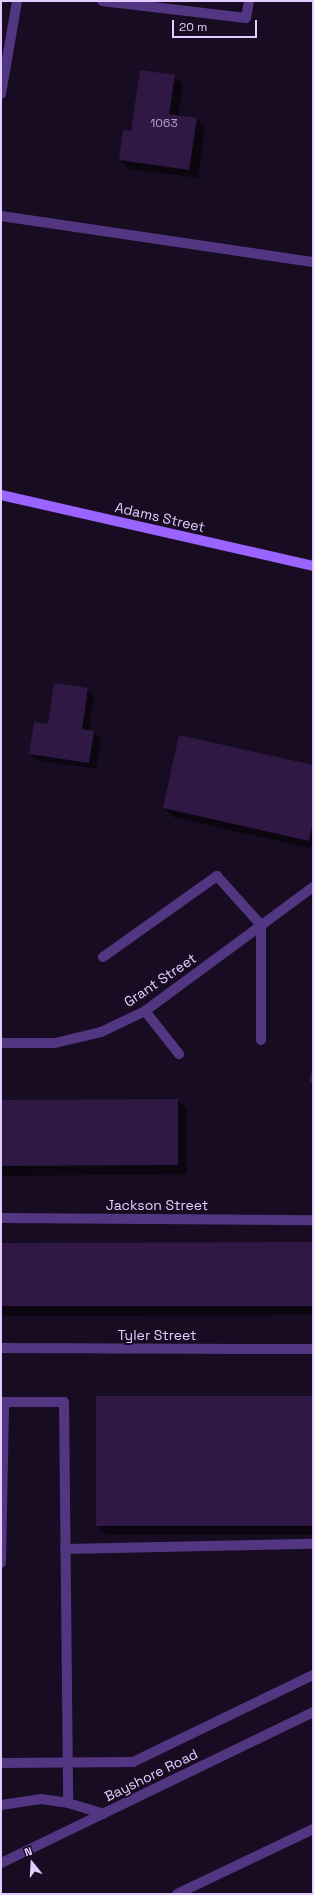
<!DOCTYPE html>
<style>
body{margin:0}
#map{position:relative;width:314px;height:1895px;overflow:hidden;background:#170c21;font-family:"Space Grotesk",sans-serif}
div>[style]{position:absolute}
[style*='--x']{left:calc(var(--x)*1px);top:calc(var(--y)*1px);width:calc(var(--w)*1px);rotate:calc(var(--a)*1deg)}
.shadow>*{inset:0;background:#0007}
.building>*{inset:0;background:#2f1843}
.lane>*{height:10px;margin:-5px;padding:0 5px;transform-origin:5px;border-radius:5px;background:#523682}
.street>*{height:10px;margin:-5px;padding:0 5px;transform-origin:5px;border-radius:5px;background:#523682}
.secondary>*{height:10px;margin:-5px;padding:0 5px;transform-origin:5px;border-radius:5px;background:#9b63ff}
span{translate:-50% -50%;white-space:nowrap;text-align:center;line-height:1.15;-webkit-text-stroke:4px #170c21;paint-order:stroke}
.number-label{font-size:12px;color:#b69fd0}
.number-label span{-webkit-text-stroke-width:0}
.street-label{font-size:14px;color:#e3ccff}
.frame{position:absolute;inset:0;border:2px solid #e3ccff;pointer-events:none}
.north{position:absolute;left:12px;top:1843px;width:40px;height:40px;-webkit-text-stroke:3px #170c21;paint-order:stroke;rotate:342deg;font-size:11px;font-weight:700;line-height:16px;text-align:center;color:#e3ccff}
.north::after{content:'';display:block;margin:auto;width:14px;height:18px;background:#e3ccff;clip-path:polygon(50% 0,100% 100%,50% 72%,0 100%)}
.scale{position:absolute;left:172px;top:20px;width:85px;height:18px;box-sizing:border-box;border:2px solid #e3ccff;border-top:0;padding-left:5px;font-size:12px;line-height:14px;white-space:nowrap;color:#e3ccff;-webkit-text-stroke:3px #170c21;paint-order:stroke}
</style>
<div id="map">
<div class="shadow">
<div style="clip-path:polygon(174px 76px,183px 84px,178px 116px,196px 118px,205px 127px,198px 178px,129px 169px,120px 160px,132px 132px)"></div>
<div style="clip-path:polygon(87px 689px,94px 696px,89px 731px,94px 732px,101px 739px,96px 769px,37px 760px,30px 754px,49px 725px)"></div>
<div style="clip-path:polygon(313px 766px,313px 849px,173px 817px,164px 808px)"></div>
<div style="clip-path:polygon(177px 1100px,187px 1109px,187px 1174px,1px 1176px,1px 1101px)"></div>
<div style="clip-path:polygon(313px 1243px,313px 1315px,1px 1316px,1px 1244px)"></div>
<div style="clip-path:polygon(313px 1397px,313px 1535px,107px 1535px,97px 1526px)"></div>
</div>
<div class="building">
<div style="clip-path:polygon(140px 70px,175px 75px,169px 114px,197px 118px,189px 170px,119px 160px,123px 130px,131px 131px)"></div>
<div style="clip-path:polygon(54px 683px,88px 688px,82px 729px,94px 731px,89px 763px,29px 754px,34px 722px,48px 724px)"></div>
<div style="clip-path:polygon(179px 735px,313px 765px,313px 821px,309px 841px,163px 808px)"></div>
<div style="clip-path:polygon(313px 1062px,313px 1083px,309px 1083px)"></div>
<div style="clip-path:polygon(178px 1099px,178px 1165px,1px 1166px,1px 1100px)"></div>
<div style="clip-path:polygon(313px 1242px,313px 1306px,1px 1306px,1px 1243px)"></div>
<div style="clip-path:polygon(96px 1396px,313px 1396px,313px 1526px,96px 1526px)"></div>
</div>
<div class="lane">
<div style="--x:102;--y:1;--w:145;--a:6.7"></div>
<div style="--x:246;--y:18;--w:17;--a:-80"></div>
<div style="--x:1;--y:216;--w:315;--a:8.4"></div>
<div style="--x:103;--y:957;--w:140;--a:-35.4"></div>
<div style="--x:217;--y:876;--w:66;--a:48.1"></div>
<div style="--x:261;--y:925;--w:115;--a:90"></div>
<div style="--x:145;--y:1011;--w:55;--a:51.7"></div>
<div style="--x:1;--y:1402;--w:63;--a:0"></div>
<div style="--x:64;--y:1402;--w:401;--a:89.4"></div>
<div style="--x:65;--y:1549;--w:248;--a:-1.2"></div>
<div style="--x:1;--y:1563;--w:161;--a:-88.9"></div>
<div style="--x:1;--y:1763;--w:132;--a:-0.4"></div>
<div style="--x:133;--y:1762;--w:200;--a:-25.8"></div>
<div style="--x:1;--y:1805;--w:40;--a:-8.5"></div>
<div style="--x:41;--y:1799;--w:27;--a:8"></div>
<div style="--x:68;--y:1803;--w:37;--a:17"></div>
<div style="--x:177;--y:1894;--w:151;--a:-25.5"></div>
</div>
<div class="street">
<div style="--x:1;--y:94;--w:94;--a:-80.2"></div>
<div style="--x:1;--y:1043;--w:54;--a:0"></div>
<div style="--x:55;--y:1043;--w:47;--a:-13.4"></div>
<div style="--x:101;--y:1032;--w:49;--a:-25.5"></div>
<div style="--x:145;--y:1011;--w:209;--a:-36.4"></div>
<div style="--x:1;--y:1218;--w:312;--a:0.4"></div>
<div style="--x:1;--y:1348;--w:312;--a:0.2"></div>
<div style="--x:1;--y:1863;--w:347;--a:-25.8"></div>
</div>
<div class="secondary">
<div style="--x:1;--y:495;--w:320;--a:12.8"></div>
</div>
<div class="number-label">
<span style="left:164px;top:124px">1063</span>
</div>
<div class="street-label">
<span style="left:160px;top:517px;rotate:13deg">Adams Street</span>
<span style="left:160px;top:980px;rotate:-34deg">Grant Street</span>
<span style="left:157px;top:1205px">Jackson Street</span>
<span style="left:157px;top:1335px">Tyler Street</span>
<span style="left:151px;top:1775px;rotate:-26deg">Bayshore Road</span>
</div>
<div class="frame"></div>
<div class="north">N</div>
<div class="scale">20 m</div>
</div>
